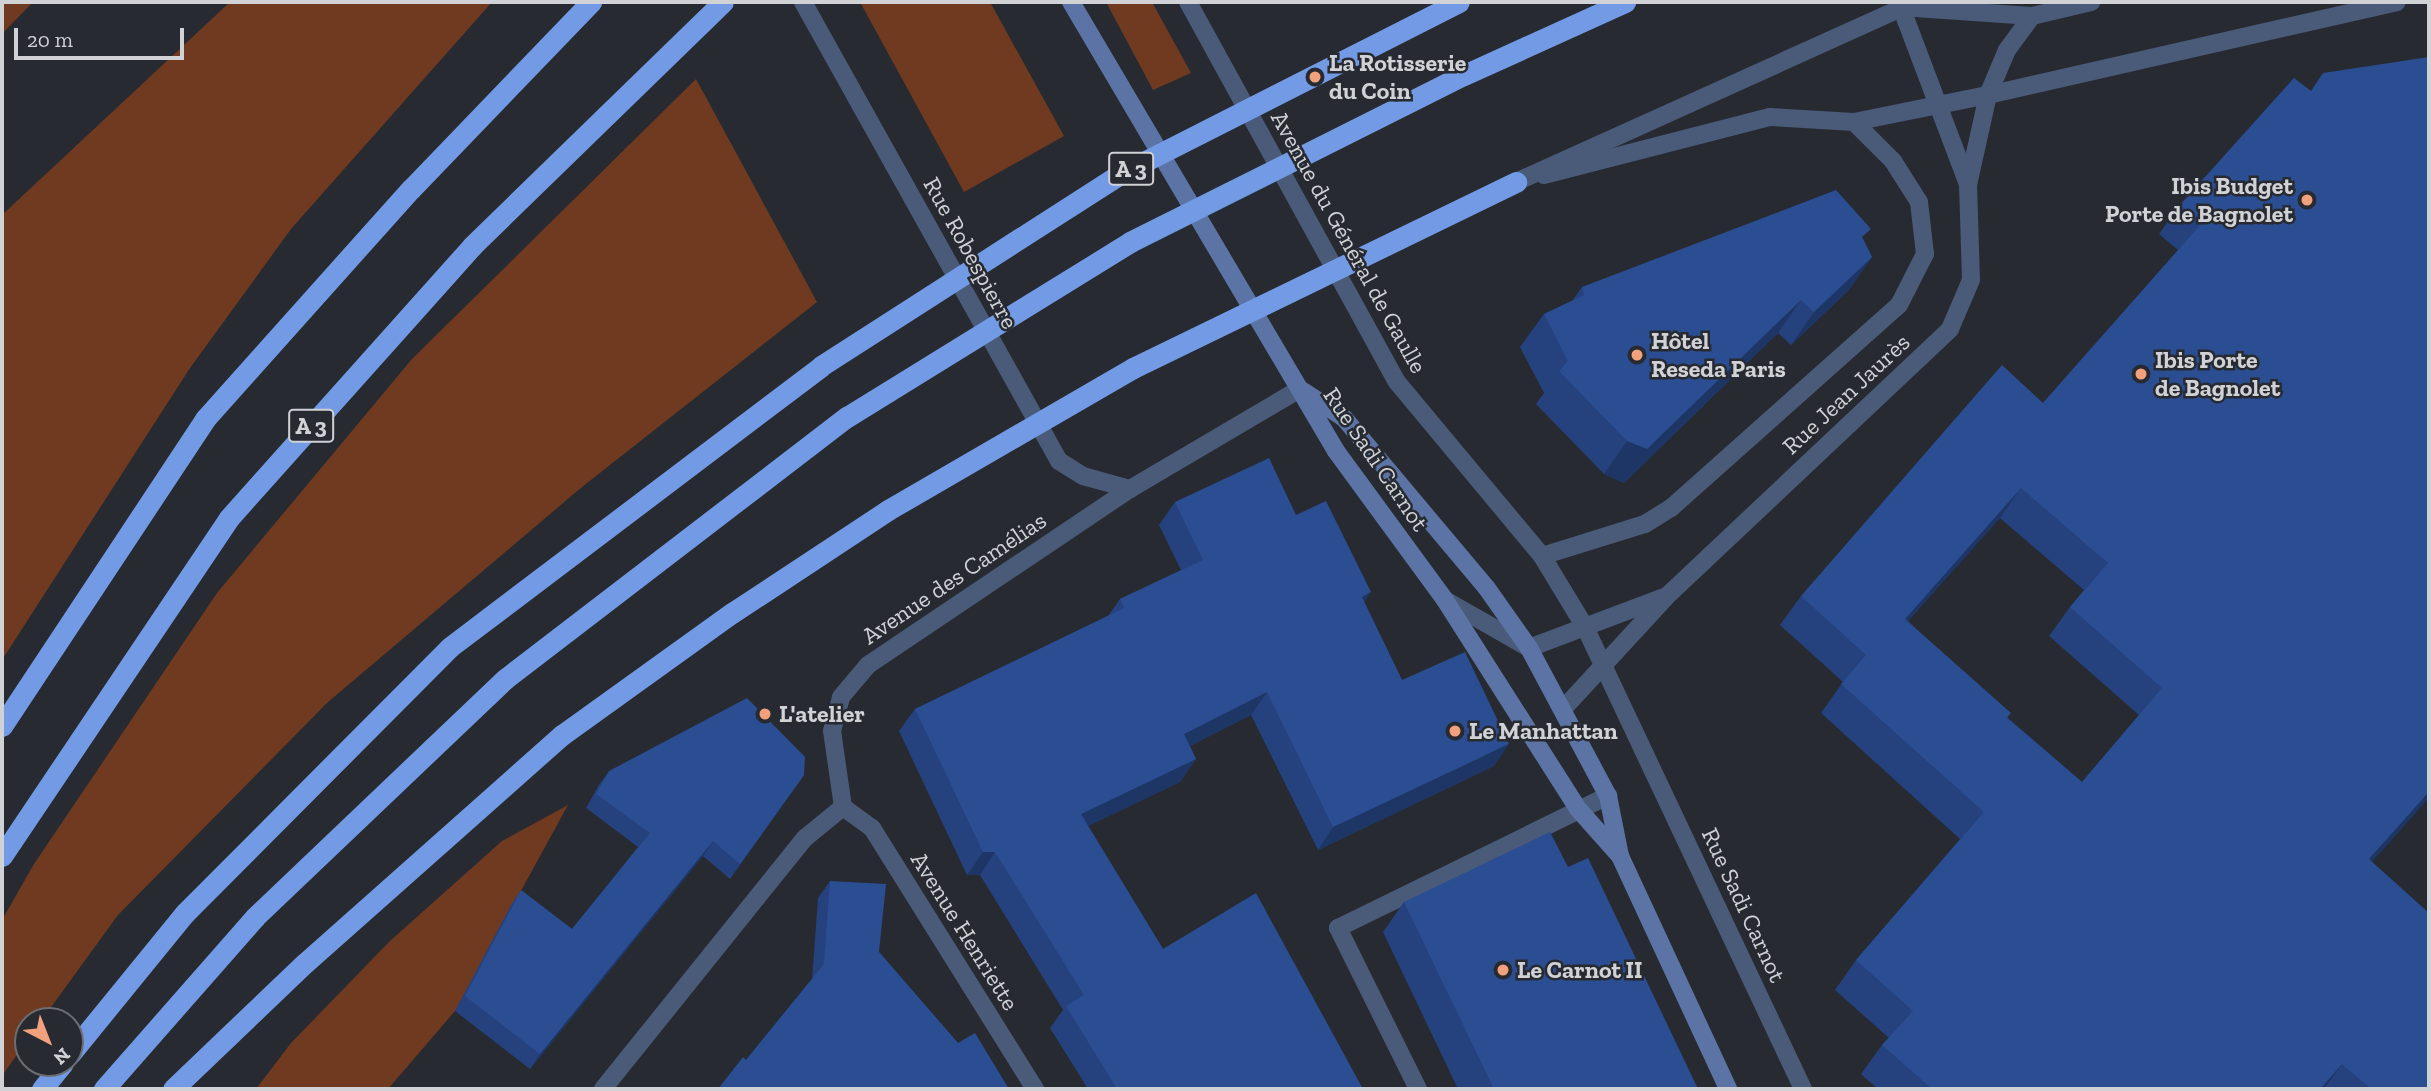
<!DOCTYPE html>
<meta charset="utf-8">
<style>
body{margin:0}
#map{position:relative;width:2431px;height:1091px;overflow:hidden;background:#272a31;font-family:"Zilla Slab",serif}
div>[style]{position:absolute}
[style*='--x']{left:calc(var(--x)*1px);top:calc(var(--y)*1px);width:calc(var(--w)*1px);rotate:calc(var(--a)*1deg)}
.green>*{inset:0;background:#703a20}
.lane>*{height:18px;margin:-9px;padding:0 9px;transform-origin:9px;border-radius:9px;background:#4a5a79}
.street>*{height:18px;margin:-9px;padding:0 9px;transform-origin:9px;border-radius:9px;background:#4a5a79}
.secondary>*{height:18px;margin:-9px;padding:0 9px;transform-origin:9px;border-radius:9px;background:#5b74a5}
.highway>*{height:21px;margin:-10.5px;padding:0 10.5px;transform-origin:10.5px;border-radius:10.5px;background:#739ae5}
.highway-bridge>*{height:21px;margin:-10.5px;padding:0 10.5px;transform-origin:10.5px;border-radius:10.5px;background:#739ae5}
.wall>*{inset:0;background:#25427e}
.shaded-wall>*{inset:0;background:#1e3666}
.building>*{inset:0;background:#2b4d92}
.dots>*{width:19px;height:19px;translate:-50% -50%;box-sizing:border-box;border:4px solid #272a31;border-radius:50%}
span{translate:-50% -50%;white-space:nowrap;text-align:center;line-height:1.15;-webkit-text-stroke:5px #272a31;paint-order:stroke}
.shield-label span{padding:2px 5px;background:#272a31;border:2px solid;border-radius:5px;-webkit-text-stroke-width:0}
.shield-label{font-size:23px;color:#d0d2d6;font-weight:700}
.poi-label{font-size:24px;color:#d0d2d6;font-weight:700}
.left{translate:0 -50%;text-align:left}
.right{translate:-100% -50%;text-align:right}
.street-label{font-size:24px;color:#d0d2d6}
.frame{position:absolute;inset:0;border:4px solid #d0d2d6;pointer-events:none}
.north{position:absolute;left:14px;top:1007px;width:70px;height:70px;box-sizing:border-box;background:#272a31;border:2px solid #6b6d73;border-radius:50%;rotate:138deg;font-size:19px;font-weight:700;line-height:28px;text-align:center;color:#d0d2d6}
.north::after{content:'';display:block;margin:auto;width:24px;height:32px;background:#f1a17c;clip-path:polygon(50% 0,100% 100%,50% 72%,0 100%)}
.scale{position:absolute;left:14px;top:28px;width:170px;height:32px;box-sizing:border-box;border:4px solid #d0d2d6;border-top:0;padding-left:9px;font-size:21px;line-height:24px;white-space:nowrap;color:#d0d2d6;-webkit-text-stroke:5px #272a31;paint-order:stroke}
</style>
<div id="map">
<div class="green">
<div style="clip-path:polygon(2px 2px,33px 2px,2px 34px)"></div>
<div style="clip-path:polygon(230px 2px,492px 2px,291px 229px,190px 368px,2px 660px,2px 215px)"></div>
<div style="clip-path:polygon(860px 2px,990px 2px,1064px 136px,964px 192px)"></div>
<div style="clip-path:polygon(1106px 2px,1152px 2px,1191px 73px,1153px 90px)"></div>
<div style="clip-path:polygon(696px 79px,817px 302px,582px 487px,328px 702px,118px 915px,41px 1021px,28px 1021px,28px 1039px,2px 1076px,2px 920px,34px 864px,217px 593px,412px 359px)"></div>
<div style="clip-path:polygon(568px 805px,455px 1011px,388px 1089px,256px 1089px,291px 1043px,390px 941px,502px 841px)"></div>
</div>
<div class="lane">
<div style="--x:1188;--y:2;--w:434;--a:61.2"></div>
<div style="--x:1397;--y:382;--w:226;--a:50.2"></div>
<div style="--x:1542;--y:556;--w:83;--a:58.8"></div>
<div style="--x:1585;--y:627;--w:511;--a:64.74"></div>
<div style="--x:1901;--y:7;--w:131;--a:3.9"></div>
<div style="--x:2032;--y:16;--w:61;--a:-13.3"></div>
<div style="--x:1544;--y:175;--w:233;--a:-14.4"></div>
<div style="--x:1770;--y:117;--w:84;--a:3.4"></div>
<div style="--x:1854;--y:122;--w:137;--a:-11.4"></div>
<div style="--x:1988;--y:95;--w:49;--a:-67.1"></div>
<div style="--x:2007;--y:50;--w:42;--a:-53.7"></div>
<div style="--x:1542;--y:556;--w:108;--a:-17.3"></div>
<div style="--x:1645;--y:524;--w:31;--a:-32"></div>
<div style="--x:1671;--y:508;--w:305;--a:-41.7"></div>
<div style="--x:1899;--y:305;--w:57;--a:-63"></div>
<div style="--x:1925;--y:254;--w:52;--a:-96.6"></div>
<div style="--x:1919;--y:202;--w:49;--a:-122.4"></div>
<div style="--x:1893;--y:161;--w:55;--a:-135"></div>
<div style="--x:1418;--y:1089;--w:180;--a:-116.4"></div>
<div style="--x:1338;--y:928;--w:301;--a:-26.1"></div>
</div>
<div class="street">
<div style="--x:803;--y:2;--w:526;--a:60.85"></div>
<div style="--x:1059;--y:461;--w:28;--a:32"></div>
<div style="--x:1083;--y:476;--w:49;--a:15.5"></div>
<div style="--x:1901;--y:7;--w:189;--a:69.3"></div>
<div style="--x:1516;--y:182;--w:437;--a:-24.3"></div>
<div style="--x:1445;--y:600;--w:97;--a:29.7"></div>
<div style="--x:1529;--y:648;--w:144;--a:-20.7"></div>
<div style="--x:1564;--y:708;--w:152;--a:-47.4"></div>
<div style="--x:1667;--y:596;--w:389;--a:-43.3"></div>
<div style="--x:1950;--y:329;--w:53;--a:-66.8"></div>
<div style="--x:1971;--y:280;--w:95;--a:-91.8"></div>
<div style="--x:1968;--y:185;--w:92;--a:-77.5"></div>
<div style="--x:1988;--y:95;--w:419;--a:-12.8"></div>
<div style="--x:843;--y:807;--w:77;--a:-98.2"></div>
<div style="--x:832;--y:731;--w:35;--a:-75"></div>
<div style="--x:841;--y:697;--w:42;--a:-49.8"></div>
<div style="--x:868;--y:665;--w:316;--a:-33.9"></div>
<div style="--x:1130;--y:489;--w:197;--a:-30.5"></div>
<div style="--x:843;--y:807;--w:36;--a:36"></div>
<div style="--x:872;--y:828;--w:308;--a:58"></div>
<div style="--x:603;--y:1089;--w:322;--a:-51.2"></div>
<div style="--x:805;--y:838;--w:49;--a:-39.2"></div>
</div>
<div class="secondary">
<div style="--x:1071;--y:2;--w:521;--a:59.45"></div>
<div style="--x:1336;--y:451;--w:185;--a:53.8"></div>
<div style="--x:1445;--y:600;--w:249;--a:57.5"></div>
<div style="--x:1579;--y:810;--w:62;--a:48.3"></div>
<div style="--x:1303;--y:391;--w:49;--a:33.4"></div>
<div style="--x:1344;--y:418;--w:221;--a:50"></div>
<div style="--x:1486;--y:587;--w:75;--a:54.8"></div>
<div style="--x:1529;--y:648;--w:168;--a:61.9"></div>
<div style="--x:1608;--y:796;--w:61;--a:78.7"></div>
<div style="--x:1620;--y:856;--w:257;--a:65.1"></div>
</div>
<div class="highway">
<div style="--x:2;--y:726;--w:368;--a:-56.5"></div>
<div style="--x:205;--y:419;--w:309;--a:-48.2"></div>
<div style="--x:411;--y:189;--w:260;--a:-46.1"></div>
<div style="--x:2;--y:856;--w:407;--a:-56.1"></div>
<div style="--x:229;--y:518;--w:365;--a:-48.2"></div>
<div style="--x:472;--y:246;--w:350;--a:-44.2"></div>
<div style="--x:70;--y:1054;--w:182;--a:-50.8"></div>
<div style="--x:185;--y:913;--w:375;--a:-45.1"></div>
<div style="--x:450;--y:647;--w:465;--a:-37.1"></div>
<div style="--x:42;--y:1089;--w:33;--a:-51"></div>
<div style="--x:104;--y:1089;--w:229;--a:-48.7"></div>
<div style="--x:255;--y:917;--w:345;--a:-43.6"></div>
<div style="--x:505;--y:679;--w:431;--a:-37.5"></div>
<div style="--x:173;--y:1089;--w:182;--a:-43.7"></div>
<div style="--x:305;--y:963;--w:344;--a:-41.6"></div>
<div style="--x:562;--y:735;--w:209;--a:-35.7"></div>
<div style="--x:732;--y:613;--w:187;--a:-33.4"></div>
</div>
<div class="highway-bridge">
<div style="--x:821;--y:366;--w:353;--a:-32.7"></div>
<div style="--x:1118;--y:175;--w:382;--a:-26.9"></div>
<div style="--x:847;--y:417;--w:333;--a:-31.7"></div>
<div style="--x:1130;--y:242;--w:373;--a:-26.6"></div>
<div style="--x:1464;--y:75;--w:177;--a:-24.4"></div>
<div style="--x:888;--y:510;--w:283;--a:-30.1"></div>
<div style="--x:1133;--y:368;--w:426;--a:-25.9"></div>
</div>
<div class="wall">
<div style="clip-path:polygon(evenodd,2294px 78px,2372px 862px,2429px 1089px,1878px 1089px,1861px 1074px,1882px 1045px,1889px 1038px,1835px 990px,1856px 960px,1960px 839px,1821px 713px,1843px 682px,1780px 625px,1801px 596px,2043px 403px,2178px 250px,2159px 234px,2180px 205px,2294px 78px,2000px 518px,2084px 590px,2070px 607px,2049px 636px,2139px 715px,2082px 782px,2008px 718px,1908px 621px,2000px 518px)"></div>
<div style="clip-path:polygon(1863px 239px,1872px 257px,1849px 290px,1791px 345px,1778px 333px,1624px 483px,1604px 474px,1536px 404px,1544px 393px,1520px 347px,1544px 314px,1572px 301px,1582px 287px)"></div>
<div style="clip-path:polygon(1175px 502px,1296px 515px,1364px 603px,1402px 680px,1494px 766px,1318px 850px,1251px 715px,1190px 746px,1196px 759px,1180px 782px,1088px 826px,1163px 949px,1363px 1089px,1088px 1089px,1050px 1028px,1063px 1010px,980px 875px,967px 875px,899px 731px,915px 709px,1108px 616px,1120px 599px,1181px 570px,1159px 525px)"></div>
<div style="clip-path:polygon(609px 771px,804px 775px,730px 879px,703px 856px,530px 1069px,455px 1011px,511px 905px,521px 890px,572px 929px,638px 847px,586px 808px,599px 785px)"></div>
<div style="clip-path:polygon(1568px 867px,1698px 1089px,1458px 1089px,1383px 932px,1404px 902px)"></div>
<div style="clip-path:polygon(830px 881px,879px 952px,958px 1043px,1009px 1089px,718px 1089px,746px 1060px,812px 979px,818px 898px)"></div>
</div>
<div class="shaded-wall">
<div style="clip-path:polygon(1872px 257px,1849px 290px,1791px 345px,1814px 312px)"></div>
<div style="clip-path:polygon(1801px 300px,1778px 333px,1624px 483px,1604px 474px,1627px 441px)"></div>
<div style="clip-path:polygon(2021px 488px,2000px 518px,1884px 648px,1905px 619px)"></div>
<div style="clip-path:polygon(1371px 592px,1356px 615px,1362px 597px)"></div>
<div style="clip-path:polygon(1267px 692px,1251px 715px,1168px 757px,1184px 734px)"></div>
<div style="clip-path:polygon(1509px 744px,1494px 766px,1318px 850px,1333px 827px)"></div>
<div style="clip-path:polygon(1196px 759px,1180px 782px,1065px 837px,1081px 814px)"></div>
<div style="clip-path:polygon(2429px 792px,2429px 798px,2348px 889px,2369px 859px)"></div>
<div style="clip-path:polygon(713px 841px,703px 856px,530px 1069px,540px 1054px)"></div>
<div style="clip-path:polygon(983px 852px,995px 852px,980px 875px,967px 875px)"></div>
<div style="clip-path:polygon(2342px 1064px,2324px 1089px,2320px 1089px)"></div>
</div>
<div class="building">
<div style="clip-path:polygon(evenodd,2429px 57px,2429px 792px,2369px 859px,2429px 913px,2429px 1089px,2371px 1089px,2342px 1064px,2320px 1089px,1932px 1089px,1882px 1045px,1913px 1011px,1856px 960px,1984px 812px,1841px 684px,1866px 655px,1801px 596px,2002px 365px,2043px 403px,2202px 223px,2180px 205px,2294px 78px,2311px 91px,2323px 73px,2429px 57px,2021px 488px,2108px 563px,2070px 607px,2162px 688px,2082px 782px,2007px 718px,2011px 713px,1905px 619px,2021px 488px)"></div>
<div style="clip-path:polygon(1836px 190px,1871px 229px,1862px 237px,1872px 257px,1814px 312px,1801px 300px,1647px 449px,1627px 441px,1559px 371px,1568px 361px,1544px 314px,1584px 295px,1582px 287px)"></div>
<div style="clip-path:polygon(1269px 458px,1296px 515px,1326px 501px,1371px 592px,1362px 597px,1402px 680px,1465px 652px,1509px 744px,1333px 827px,1267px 692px,1184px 734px,1196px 759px,1081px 814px,1163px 949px,1256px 893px,1363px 1089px,1117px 1089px,1066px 1006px,1084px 995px,995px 852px,983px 852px,915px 709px,1124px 608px,1120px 599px,1203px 560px,1175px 502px)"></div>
<div style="clip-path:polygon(747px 698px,805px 757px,804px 775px,740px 864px,713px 841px,540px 1054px,465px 996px,521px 890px,572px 929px,650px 833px,596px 794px,609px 771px)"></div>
<div style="clip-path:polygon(1550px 832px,1568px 867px,1588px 858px,1698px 1089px,1494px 1089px,1404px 902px)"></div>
<div style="clip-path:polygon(830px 881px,886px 884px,879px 952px,958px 1043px,975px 1033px,1009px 1089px,718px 1089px,743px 1057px,746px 1060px,824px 964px)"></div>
</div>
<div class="dots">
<div style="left:1315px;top:77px;background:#f1a17c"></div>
<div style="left:2307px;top:200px;background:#f1a17c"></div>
<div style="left:1637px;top:355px;background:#f1a17c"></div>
<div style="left:2141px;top:374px;background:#f1a17c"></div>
<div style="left:765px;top:714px;background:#f1a17c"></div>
<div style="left:1455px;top:731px;background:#f1a17c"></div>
<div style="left:1503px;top:970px;background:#f1a17c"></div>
</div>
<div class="shield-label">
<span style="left:1131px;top:169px">A 3</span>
<span style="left:311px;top:426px">A 3</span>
</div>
<div class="poi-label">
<span class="left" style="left:1329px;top:77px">La Rotisserie<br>du Coin</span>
<span class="right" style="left:2293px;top:200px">Ibis Budget<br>Porte de Bagnolet</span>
<span class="left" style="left:1651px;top:355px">Hôtel<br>Reseda Paris</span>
<span class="left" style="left:2155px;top:374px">Ibis Porte<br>de Bagnolet</span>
<span class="left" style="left:779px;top:714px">L'atelier</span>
<span class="left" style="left:1469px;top:731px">Le Manhattan</span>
<span class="left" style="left:1517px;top:970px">Le Carnot II</span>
</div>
<div class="street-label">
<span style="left:1349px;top:242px;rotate:61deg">Avenue du Général de Gaulle</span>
<span style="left:971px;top:253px;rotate:61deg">Rue Robespierre</span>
<span style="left:1846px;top:394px;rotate:-43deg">Rue Jean Jaurès</span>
<span style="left:1376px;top:459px;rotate:56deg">Rue Sadi Carnot</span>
<span style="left:954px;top:578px;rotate:-34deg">Avenue des Camélias</span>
<span style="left:1744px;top:905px;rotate:65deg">Rue Sadi Carnot</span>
<span style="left:965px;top:931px;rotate:58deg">Avenue Henriette</span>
</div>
<div class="frame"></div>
<div class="north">N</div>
<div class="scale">20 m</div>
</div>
